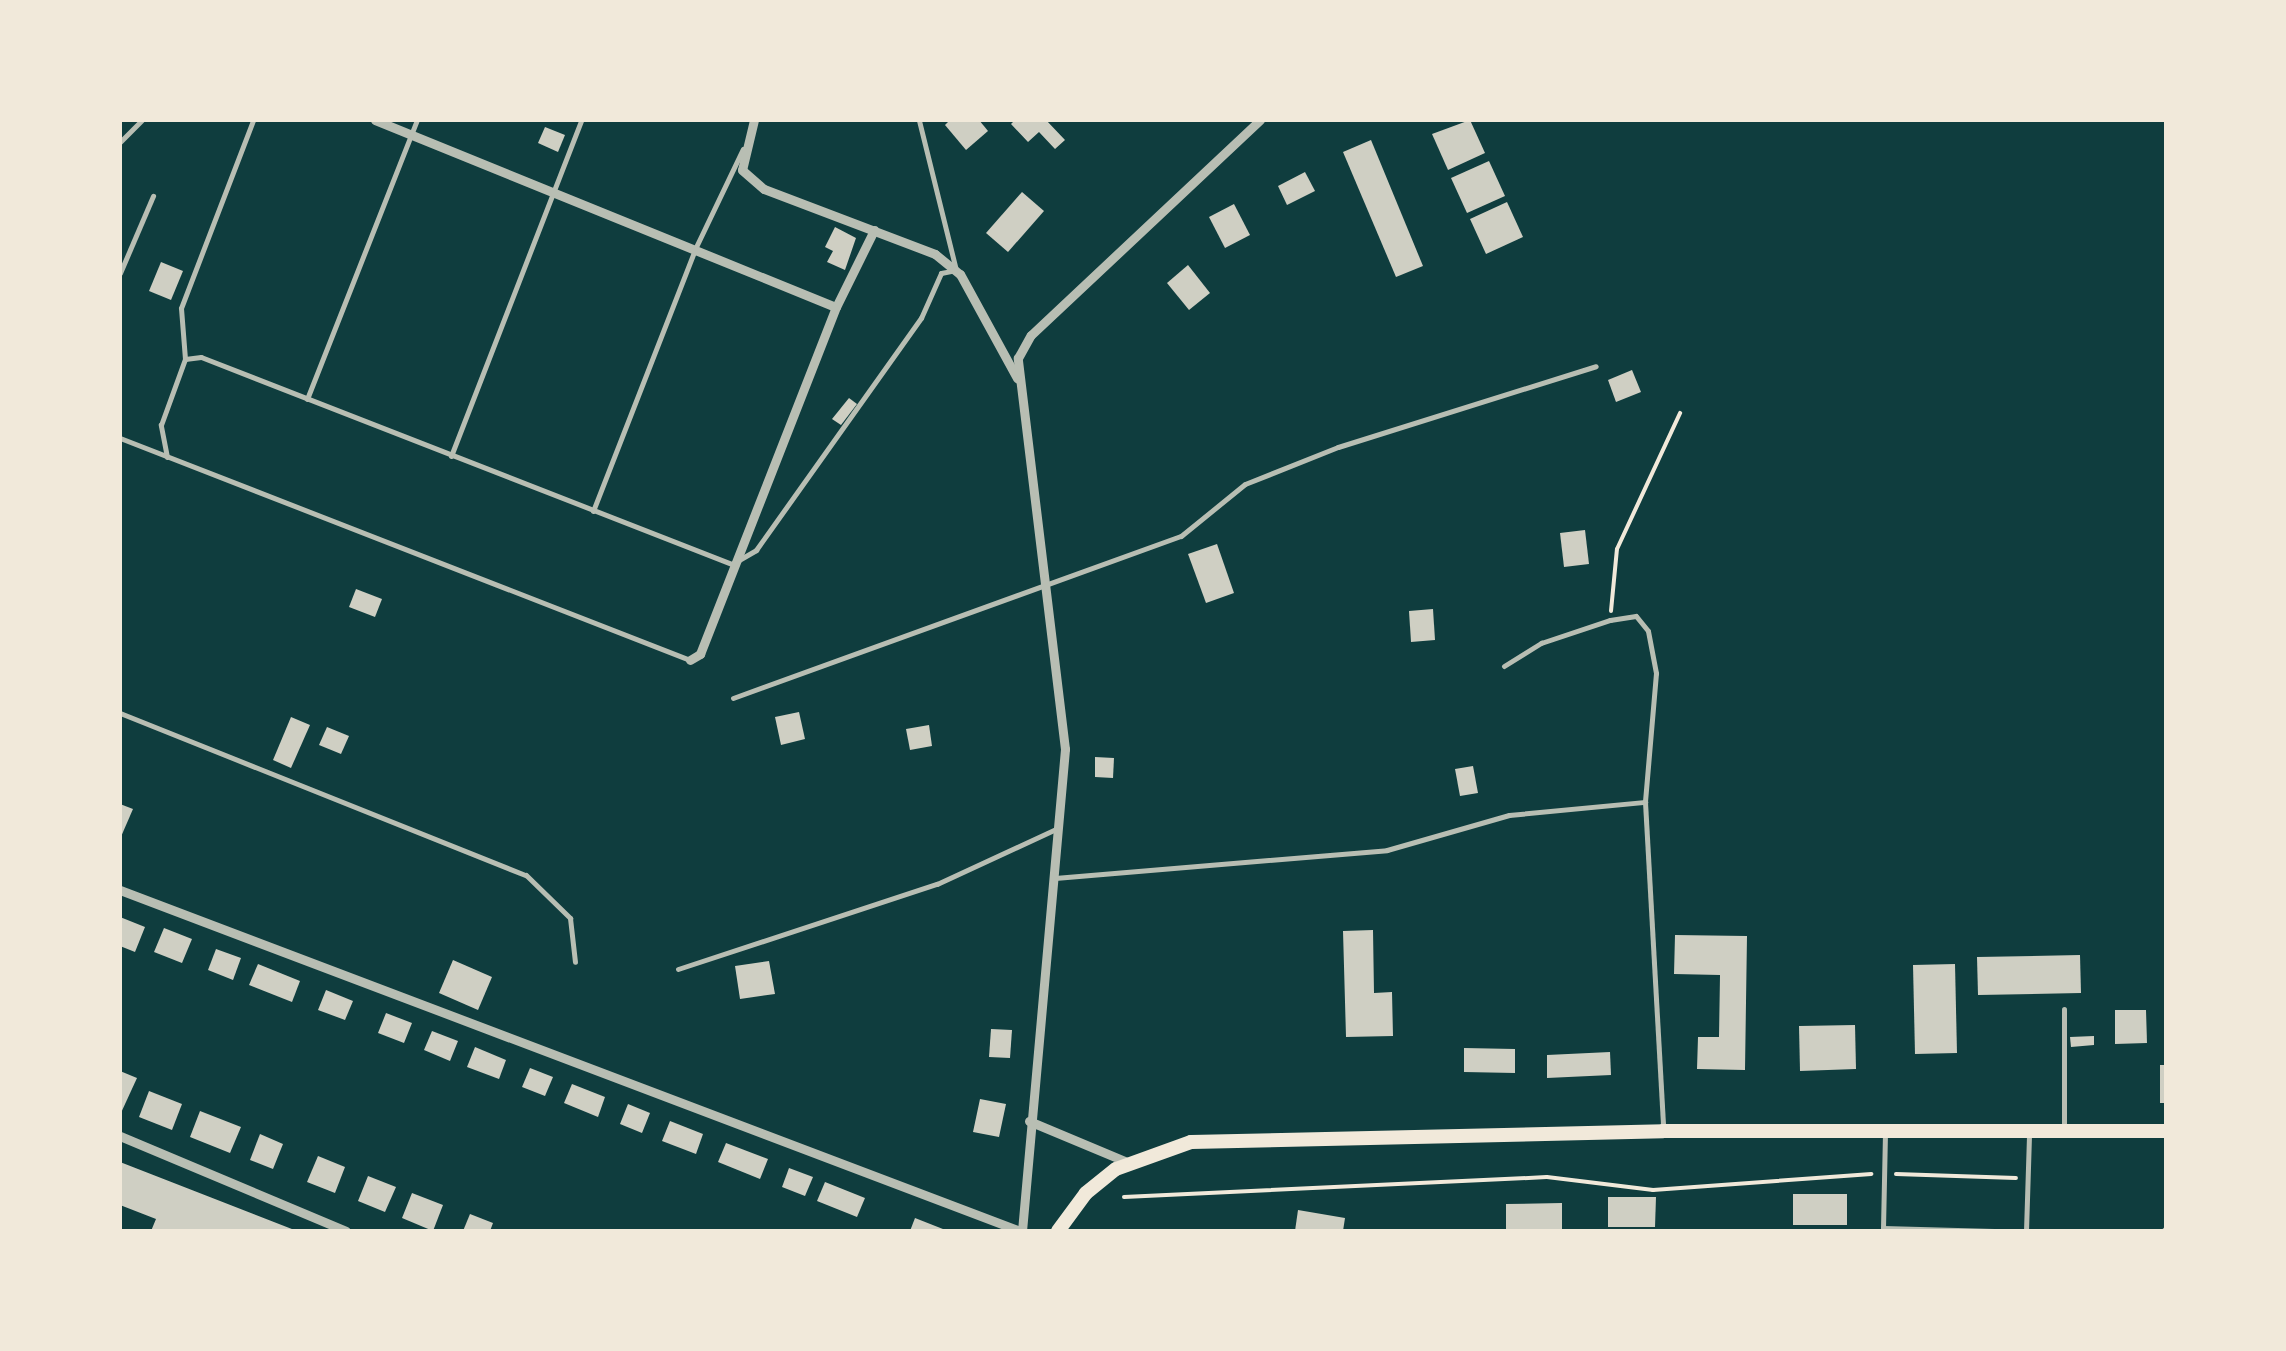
<!DOCTYPE html>
<style>
body{margin:0}
#map{position:relative;width:2286px;height:1351px;overflow:hidden;background:#0f3d3e;font-family:Montserrat,sans-serif}
div>[style]{position:absolute}
[style*='--x']{left:calc(var(--x)*1px);top:calc(var(--y)*1px);width:calc(var(--w)*1px);rotate:calc(var(--a)*1deg)}
.building>*{inset:0;background:#cfcfc3}
.path>*{height:4px;margin:-2px;padding:0 2px;transform-origin:2px;border-radius:2px;background:#f1e9da}
.service>*{height:5px;margin:-2.5px;padding:0 2.5px;transform-origin:2.5px;border-radius:2.5px;background:#b8beb3}
.minor>*{height:9px;margin:-4.5px;padding:0 4.5px;transform-origin:4.5px;border-radius:4.5px;background:#b8beb3}
.secondary>*{height:14px;margin:-7px;padding:0 7px;transform-origin:7px;border-radius:7px;background:#f1e9da}
span{translate:-50% -50%;white-space:nowrap;text-align:center;line-height:1.15;-webkit-text-stroke:9px #f1e9da;paint-order:stroke}
.frame{position:absolute;inset:0;border:122px solid #f1e9da;pointer-events:none}
</style>
<div id="map">
<div class="building">
<div style="clip-path:polygon(950px 120px,979px 120px,988px 131px,966px 150px,945px 125px)"></div>
<div style="clip-path:polygon(1015px 120px,1046px 120px,1065px 140px,1055px 149px,1039px 132px,1028px 142px,1011px 124px)"></div>
<div style="clip-path:polygon(1470px 120px,1485px 153px,1448px 170px,1432px 134px)"></div>
<div style="clip-path:polygon(545px 127px,565px 135px,558px 152px,538px 143px)"></div>
<div style="clip-path:polygon(1371px 140px,1423px 266px,1396px 277px,1343px 152px)"></div>
<div style="clip-path:polygon(1489px 161px,1505px 196px,1467px 213px,1451px 178px)"></div>
<div style="clip-path:polygon(1305px 172px,1315px 191px,1287px 205px,1278px 186px)"></div>
<div style="clip-path:polygon(1022px 192px,1044px 211px,1008px 252px,986px 233px)"></div>
<div style="clip-path:polygon(1507px 202px,1523px 237px,1486px 254px,1470px 219px)"></div>
<div style="clip-path:polygon(1234px 204px,1250px 235px,1225px 248px,1209px 217px)"></div>
<div style="clip-path:polygon(835px 227px,856px 238px,845px 270px,827px 262px,833px 251px,825px 247px)"></div>
<div style="clip-path:polygon(161px 262px,183px 271px,171px 300px,149px 291px)"></div>
<div style="clip-path:polygon(1188px 265px,1210px 293px,1189px 310px,1167px 283px)"></div>
<div style="clip-path:polygon(1632px 370px,1641px 392px,1616px 402px,1608px 380px)"></div>
<div style="clip-path:polygon(849px 398px,857px 404px,841px 425px,832px 419px)"></div>
<div style="clip-path:polygon(1585px 530px,1589px 564px,1564px 567px,1560px 533px)"></div>
<div style="clip-path:polygon(1217px 544px,1234px 593px,1206px 603px,1188px 554px)"></div>
<div style="clip-path:polygon(356px 589px,382px 599px,375px 617px,349px 607px)"></div>
<div style="clip-path:polygon(1433px 609px,1435px 640px,1411px 642px,1409px 611px)"></div>
<div style="clip-path:polygon(799px 712px,805px 739px,781px 745px,775px 717px)"></div>
<div style="clip-path:polygon(291px 717px,310px 725px,291px 768px,273px 760px)"></div>
<div style="clip-path:polygon(929px 725px,932px 746px,910px 750px,906px 729px)"></div>
<div style="clip-path:polygon(327px 727px,349px 736px,341px 754px,319px 745px)"></div>
<div style="clip-path:polygon(1095px 757px,1114px 758px,1113px 778px,1095px 777px)"></div>
<div style="clip-path:polygon(1473px 766px,1478px 793px,1460px 796px,1455px 769px)"></div>
<div style="clip-path:polygon(120px 804px,133px 809px,120px 839px)"></div>
<div style="clip-path:polygon(120px 917px,145px 927px,135px 952px,120px 946px)"></div>
<div style="clip-path:polygon(164px 928px,192px 939px,182px 963px,154px 952px)"></div>
<div style="clip-path:polygon(1373px 930px,1374px 993px,1392px 992px,1393px 1036px,1346px 1037px,1343px 931px)"></div>
<div style="clip-path:polygon(1675px 935px,1747px 936px,1745px 1070px,1697px 1069px,1698px 1037px,1719px 1037px,1720px 975px,1674px 974px)"></div>
<div style="clip-path:polygon(216px 949px,241px 958px,233px 980px,208px 970px)"></div>
<div style="clip-path:polygon(2080px 955px,2081px 993px,1978px 995px,1977px 957px)"></div>
<div style="clip-path:polygon(453px 960px,492px 977px,478px 1010px,439px 993px)"></div>
<div style="clip-path:polygon(769px 961px,775px 994px,740px 999px,735px 966px)"></div>
<div style="clip-path:polygon(258px 964px,300px 981px,292px 1002px,249px 985px)"></div>
<div style="clip-path:polygon(1955px 964px,1957px 1053px,1915px 1054px,1913px 965px)"></div>
<div style="clip-path:polygon(326px 990px,353px 1001px,345px 1020px,318px 1010px)"></div>
<div style="clip-path:polygon(2115px 1010px,2146px 1010px,2147px 1043px,2115px 1044px)"></div>
<div style="clip-path:polygon(386px 1013px,412px 1023px,404px 1043px,378px 1033px)"></div>
<div style="clip-path:polygon(1855px 1025px,1856px 1069px,1800px 1071px,1799px 1026px)"></div>
<div style="clip-path:polygon(991px 1029px,1012px 1030px,1010px 1058px,989px 1057px)"></div>
<div style="clip-path:polygon(432px 1031px,458px 1041px,450px 1061px,424px 1050px)"></div>
<div style="clip-path:polygon(2094px 1036px,2094px 1045px,2071px 1047px,2070px 1037px)"></div>
<div style="clip-path:polygon(475px 1047px,506px 1060px,499px 1079px,467px 1067px)"></div>
<div style="clip-path:polygon(1464px 1048px,1515px 1049px,1515px 1073px,1464px 1072px)"></div>
<div style="clip-path:polygon(1610px 1052px,1611px 1075px,1547px 1078px,1547px 1055px)"></div>
<div style="clip-path:polygon(2160px 1065px,2166px 1065px,2166px 1103px,2160px 1103px)"></div>
<div style="clip-path:polygon(530px 1068px,553px 1077px,545px 1096px,522px 1087px)"></div>
<div style="clip-path:polygon(120px 1071px,137px 1078px,120px 1115px)"></div>
<div style="clip-path:polygon(572px 1084px,605px 1097px,598px 1117px,564px 1103px)"></div>
<div style="clip-path:polygon(149px 1091px,182px 1104px,172px 1130px,139px 1117px)"></div>
<div style="clip-path:polygon(980px 1099px,1006px 1104px,999px 1137px,973px 1132px)"></div>
<div style="clip-path:polygon(628px 1104px,650px 1113px,642px 1133px,620px 1124px)"></div>
<div style="clip-path:polygon(200px 1111px,241px 1127px,230px 1153px,190px 1137px)"></div>
<div style="clip-path:polygon(670px 1121px,703px 1134px,696px 1154px,662px 1141px)"></div>
<div style="clip-path:polygon(260px 1134px,283px 1144px,273px 1169px,250px 1160px)"></div>
<div style="clip-path:polygon(726px 1143px,768px 1159px,760px 1179px,718px 1162px)"></div>
<div style="clip-path:polygon(318px 1156px,345px 1167px,335px 1193px,307px 1182px)"></div>
<div style="clip-path:polygon(120px 1162px,297px 1231px,151px 1231px,156px 1219px,120px 1205px)"></div>
<div style="clip-path:polygon(789px 1168px,813px 1177px,805px 1196px,782px 1187px)"></div>
<div style="clip-path:polygon(368px 1176px,396px 1187px,385px 1212px,358px 1201px)"></div>
<div style="clip-path:polygon(825px 1182px,865px 1198px,857px 1217px,817px 1201px)"></div>
<div style="clip-path:polygon(412px 1193px,443px 1205px,433px 1231px,402px 1218px)"></div>
<div style="clip-path:polygon(1793px 1194px,1847px 1194px,1847px 1225px,1793px 1225px)"></div>
<div style="clip-path:polygon(1608px 1197px,1656px 1197px,1655px 1227px,1608px 1227px)"></div>
<div style="clip-path:polygon(1562px 1203px,1562px 1231px,1506px 1231px,1506px 1204px)"></div>
<div style="clip-path:polygon(1298px 1210px,1345px 1218px,1343px 1231px,1295px 1231px)"></div>
<div style="clip-path:polygon(470px 1214px,493px 1223px,490px 1231px,463px 1231px)"></div>
<div style="clip-path:polygon(915px 1218px,948px 1231px,910px 1231px)"></div>
</div>
<div class="path">
<div style="--x:1611;--y:611;--w:62;--a:-84.5"></div>
<div style="--x:1617;--y:549;--w:150;--a:-65.1"></div>
<div style="--x:1896;--y:1174;--w:120;--a:1.9"></div>
<div style="--x:1124;--y:1197;--w:423;--a:-2.7"></div>
<div style="--x:1547;--y:1177;--w:107;--a:7"></div>
<div style="--x:1653;--y:1190;--w:219;--a:-4.2"></div>
</div>
<div class="service">
<div style="--x:120;--y:142;--w:31;--a:-45"></div>
<div style="--x:120;--y:273;--w:84;--a:-66.8"></div>
<div style="--x:185;--y:359;--w:51;--a:-94.5"></div>
<div style="--x:181;--y:308;--w:201;--a:-69"></div>
<div style="--x:307;--y:399;--w:300;--a:-68.5"></div>
<div style="--x:120;--y:438;--w:612;--a:21.28"></div>
<div style="--x:451;--y:456;--w:360;--a:-68.8"></div>
<div style="--x:167;--y:457;--w:33;--a:-101"></div>
<div style="--x:161;--y:425;--w:70;--a:-70"></div>
<div style="--x:185;--y:359;--w:16;--a:-7"></div>
<div style="--x:201;--y:357;--w:570;--a:21.3"></div>
<div style="--x:732;--y:564;--w:28;--a:-30"></div>
<div style="--x:756;--y:550;--w:285;--a:-54.6"></div>
<div style="--x:921;--y:318;--w:49;--a:-66"></div>
<div style="--x:941;--y:273;--w:15;--a:-11"></div>
<div style="--x:956;--y:270;--w:154;--a:-103.9"></div>
<div style="--x:593;--y:511;--w:281;--a:-68.7"></div>
<div style="--x:695;--y:249;--w:111;--a:-64.4"></div>
<div style="--x:1504;--y:666;--w:44;--a:-31.9"></div>
<div style="--x:1541;--y:643;--w:73;--a:-18.4"></div>
<div style="--x:1610;--y:620;--w:26;--a:-9"></div>
<div style="--x:1636;--y:616;--w:19;--a:51"></div>
<div style="--x:1648;--y:631;--w:43;--a:79.2"></div>
<div style="--x:1656;--y:673;--w:129;--a:94.9"></div>
<div style="--x:1645;--y:802;--w:326;--a:86.8"></div>
<div style="--x:733;--y:698;--w:476;--a:-19.9"></div>
<div style="--x:1181;--y:536;--w:82;--a:-39.1"></div>
<div style="--x:1245;--y:484;--w:100;--a:-21.7"></div>
<div style="--x:1338;--y:447;--w:270;--a:-17.4"></div>
<div style="--x:120;--y:713;--w:437;--a:21.8"></div>
<div style="--x:526;--y:875;--w:62;--a:44.3"></div>
<div style="--x:570;--y:918;--w:44;--a:83.5"></div>
<div style="--x:1055;--y:878;--w:333;--a:-4.8"></div>
<div style="--x:1387;--y:850;--w:127;--a:-16"></div>
<div style="--x:1509;--y:815;--w:137;--a:-5.5"></div>
<div style="--x:678;--y:969;--w:273;--a:-18.2"></div>
<div style="--x:937;--y:884;--w:131;--a:-24.8"></div>
<div style="--x:2064;--y:1128;--w:119;--a:-90"></div>
<div style="--x:1883;--y:1228;--w:111;--a:1.5"></div>
<div style="--x:1883;--y:1228;--w:94;--a:-88.8"></div>
<div style="--x:2026;--y:1231;--w:97;--a:-88.2"></div>
<div style="--x:2163;--y:1231;--w:4;--a:-45"></div>
</div>
<div class="minor">
<div style="--x:375;--y:120;--w:497;--a:22.1"></div>
<div style="--x:754;--y:120;--w:51;--a:103.5"></div>
<div style="--x:742;--y:170;--w:29;--a:41"></div>
<div style="--x:764;--y:189;--w:183;--a:20.8"></div>
<div style="--x:935;--y:254;--w:32;--a:39"></div>
<div style="--x:960;--y:274;--w:119;--a:61.3"></div>
<div style="--x:690;--y:660;--w:12;--a:-31"></div>
<div style="--x:700;--y:654;--w:373;--a:-68.6"></div>
<div style="--x:836;--y:307;--w:86;--a:-63.7"></div>
<div style="--x:120;--y:890;--w:962;--a:20.75"></div>
<div style="--x:1029;--y:1121;--w:106;--a:22.7"></div>
<div style="--x:120;--y:1136;--w:245;--a:22.8"></div>
<div style="--x:1022;--y:1231;--w:484;--a:-84.9"></div>
<div style="--x:1065;--y:749;--w:394;--a:-96.9"></div>
<div style="--x:1018;--y:358;--w:26;--a:-61"></div>
<div style="--x:1031;--y:335;--w:314;--a:-43.2"></div>
</div>
<div class="secondary">
<div style="--x:1058;--y:1231;--w:47;--a:-53.6"></div>
<div style="--x:1086;--y:1193;--w:38;--a:-39"></div>
<div style="--x:1116;--y:1169;--w:80;--a:-19.8"></div>
<div style="--x:1191;--y:1142;--w:472;--a:-1.3"></div>
<div style="--x:1663;--y:1131;--w:503;--a:0"></div>
</div>
<div class="frame"></div>
</div>
